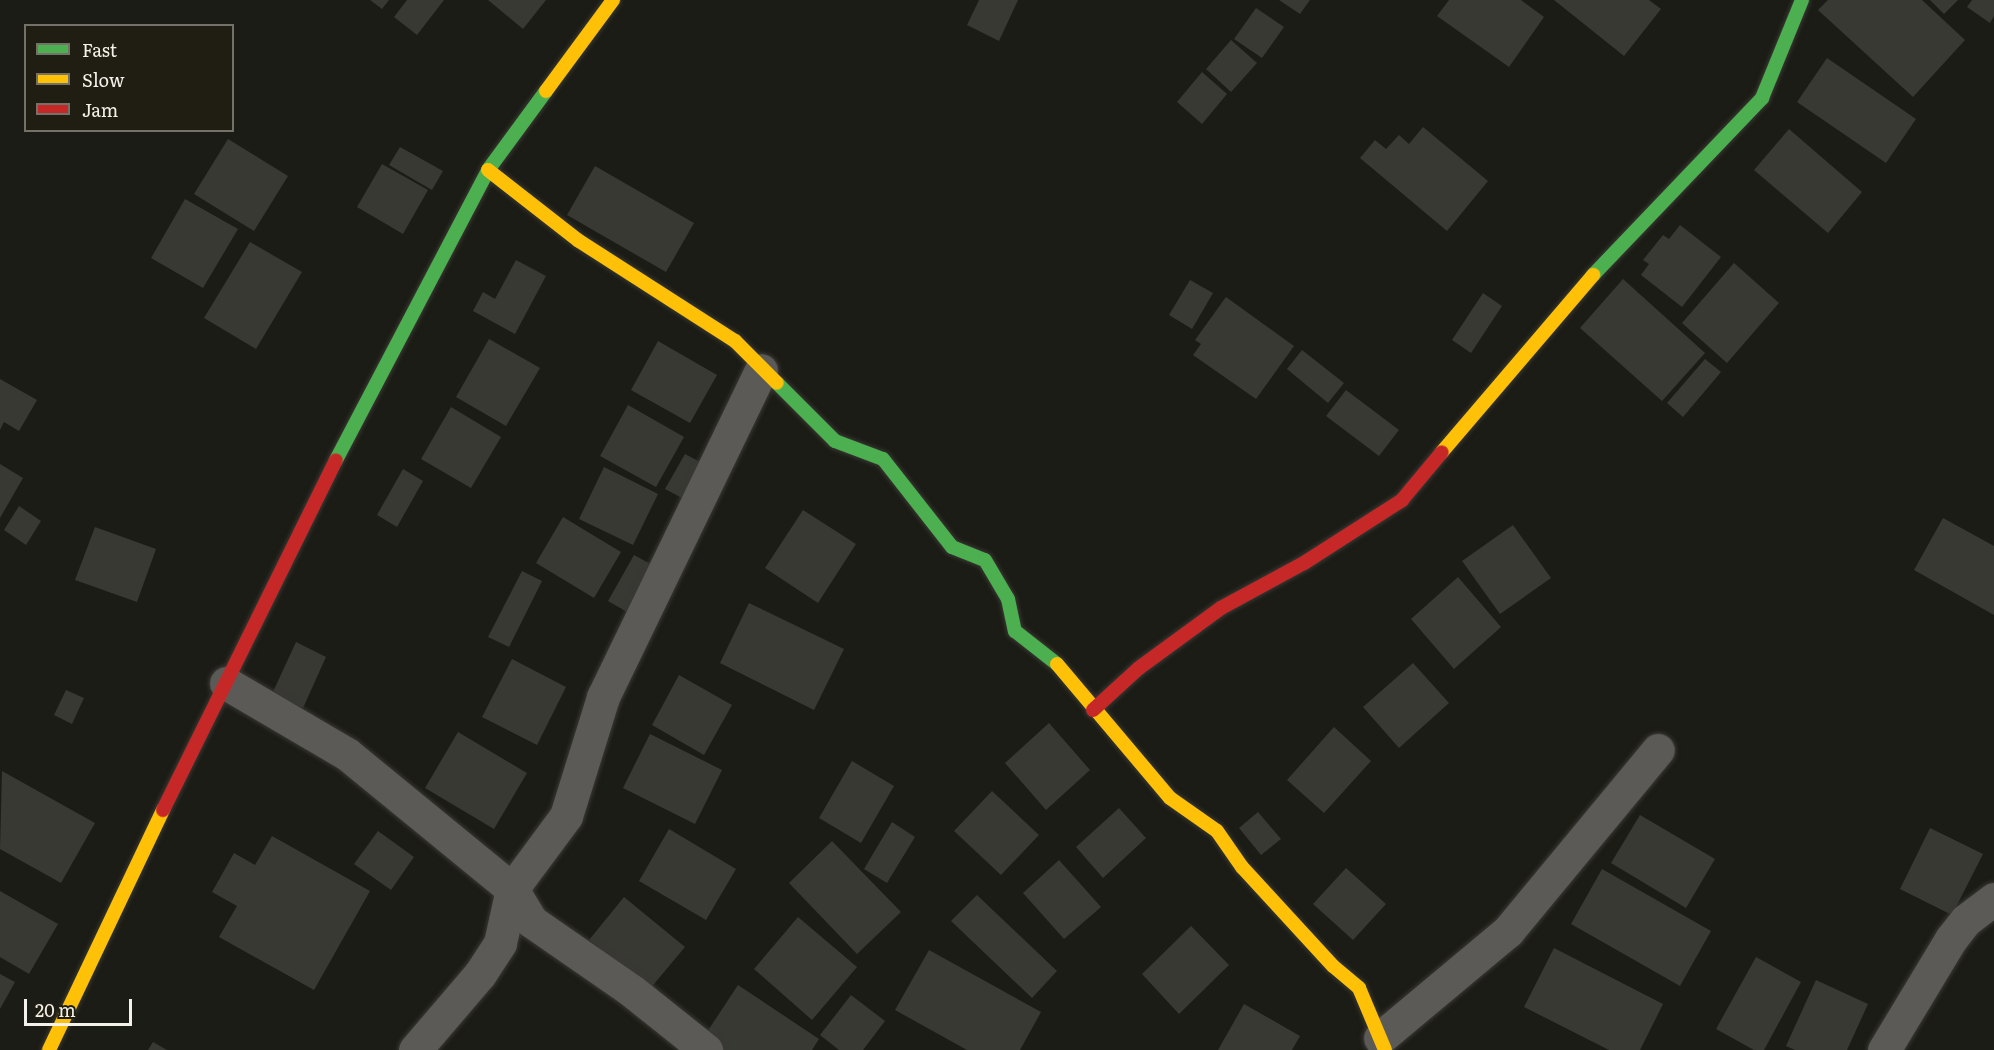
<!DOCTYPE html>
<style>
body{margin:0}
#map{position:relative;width:1994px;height:1050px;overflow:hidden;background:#1c1c16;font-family:Literata,serif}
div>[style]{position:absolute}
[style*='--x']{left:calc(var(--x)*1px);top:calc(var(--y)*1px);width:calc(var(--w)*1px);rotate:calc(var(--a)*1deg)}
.building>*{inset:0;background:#393934}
.roads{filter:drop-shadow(0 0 2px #393834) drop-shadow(0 0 2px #393834)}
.street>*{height:33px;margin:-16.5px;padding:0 16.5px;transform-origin:16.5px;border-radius:16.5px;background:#5b5a56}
.fast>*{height:14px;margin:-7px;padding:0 7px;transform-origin:7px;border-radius:7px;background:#4caf50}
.slow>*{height:14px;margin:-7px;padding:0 7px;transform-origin:7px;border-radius:7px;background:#ffc107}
.jam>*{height:14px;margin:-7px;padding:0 7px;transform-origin:7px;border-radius:7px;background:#c62828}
span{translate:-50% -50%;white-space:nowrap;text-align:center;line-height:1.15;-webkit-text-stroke:6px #201e12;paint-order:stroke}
.legend{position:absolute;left:24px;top:24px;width:210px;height:108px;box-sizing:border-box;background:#201e12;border:2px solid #747268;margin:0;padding:8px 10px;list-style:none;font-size:18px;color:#f3f1ea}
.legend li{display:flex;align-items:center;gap:12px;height:30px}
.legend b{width:30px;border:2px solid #747268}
.scale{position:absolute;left:24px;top:999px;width:108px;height:27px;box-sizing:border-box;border:3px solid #f3f1ea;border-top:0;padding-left:8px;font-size:18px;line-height:21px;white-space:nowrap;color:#f3f1ea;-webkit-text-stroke:4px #201e12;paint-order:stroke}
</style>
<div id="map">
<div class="building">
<div style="clip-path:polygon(370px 0,389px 0,382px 9px)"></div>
<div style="clip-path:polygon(407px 0,444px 0,417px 35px,394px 17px)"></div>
<div style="clip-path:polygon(488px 0,546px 0,523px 29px)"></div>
<div style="clip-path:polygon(979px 0,1018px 0,999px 41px,967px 25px)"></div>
<div style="clip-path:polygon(1279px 0,1310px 0,1300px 14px)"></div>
<div style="clip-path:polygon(1449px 0,1521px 0,1544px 17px,1509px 67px,1437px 16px)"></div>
<div style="clip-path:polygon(1554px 0,1649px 0,1661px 9px,1624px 56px)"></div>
<div style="clip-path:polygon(1828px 0,1922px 0,1965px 40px,1913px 97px,1818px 10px)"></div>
<div style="clip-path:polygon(1930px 0,1958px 0,1944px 14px)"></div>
<div style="clip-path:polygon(1972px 0,1994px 0,1994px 16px,1990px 23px,1967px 7px)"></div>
<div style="clip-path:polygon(1256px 8px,1284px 27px,1262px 58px,1234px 39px)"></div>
<div style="clip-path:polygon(1231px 40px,1257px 63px,1231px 92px,1206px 69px)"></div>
<div style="clip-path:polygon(1827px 58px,1916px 119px,1886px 163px,1797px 102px)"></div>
<div style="clip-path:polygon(1202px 72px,1227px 94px,1202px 124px,1177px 102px)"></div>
<div style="clip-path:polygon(1423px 127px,1488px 181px,1447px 231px,1360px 158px,1375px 140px,1386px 149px,1399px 135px,1409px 144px)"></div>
<div style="clip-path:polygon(1789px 129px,1862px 192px,1828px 233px,1754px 170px)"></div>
<div style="clip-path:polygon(228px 139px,288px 176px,254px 231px,194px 194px)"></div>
<div style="clip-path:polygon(400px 147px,443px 171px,432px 190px,389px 165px)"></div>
<div style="clip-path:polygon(382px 164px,428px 190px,403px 234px,357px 207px)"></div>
<div style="clip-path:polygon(595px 166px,694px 223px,666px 272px,567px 215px)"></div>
<div style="clip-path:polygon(185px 199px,238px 229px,203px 288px,151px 258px)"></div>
<div style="clip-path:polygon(1680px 225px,1721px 257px,1682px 307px,1641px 275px,1649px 264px,1643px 260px,1663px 235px,1669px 239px)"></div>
<div style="clip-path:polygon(250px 242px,302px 272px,256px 349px,204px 318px)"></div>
<div style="clip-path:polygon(516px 260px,546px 276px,515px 334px,473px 311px,483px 292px,495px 299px)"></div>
<div style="clip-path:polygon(1734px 263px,1779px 303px,1727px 363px,1682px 323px)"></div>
<div style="clip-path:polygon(1623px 279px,1705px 353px,1662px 401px,1580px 328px)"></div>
<div style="clip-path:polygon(1190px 280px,1213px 293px,1192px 329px,1169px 315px)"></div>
<div style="clip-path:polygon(1483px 293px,1502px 306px,1471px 353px,1452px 340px)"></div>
<div style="clip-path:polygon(1226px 297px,1294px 346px,1256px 399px,1193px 355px,1201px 344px,1195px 340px)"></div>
<div style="clip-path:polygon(489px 339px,540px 368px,506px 426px,456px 397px)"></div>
<div style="clip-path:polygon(658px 341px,717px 375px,690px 423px,631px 390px)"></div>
<div style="clip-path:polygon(1302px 350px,1344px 383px,1328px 403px,1287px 369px)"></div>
<div style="clip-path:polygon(1705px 359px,1721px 372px,1683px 417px,1667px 403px)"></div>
<div style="clip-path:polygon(0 379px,37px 400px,19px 431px,4px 422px,0 430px)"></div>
<div style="clip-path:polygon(1346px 390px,1399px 430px,1379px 456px,1326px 416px)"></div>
<div style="clip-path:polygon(628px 405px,684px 437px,656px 487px,600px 456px)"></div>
<div style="clip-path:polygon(451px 407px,501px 437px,471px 488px,421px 459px)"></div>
<div style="clip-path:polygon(685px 454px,704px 464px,684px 499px,665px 489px)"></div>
<div style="clip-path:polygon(0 464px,23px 478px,0 518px)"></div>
<div style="clip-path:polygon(604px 467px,658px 494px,633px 545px,579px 519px)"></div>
<div style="clip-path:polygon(403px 469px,423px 481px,397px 527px,377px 515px)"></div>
<div style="clip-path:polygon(19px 506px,41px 521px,26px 545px,4px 530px)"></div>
<div style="clip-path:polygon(803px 510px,856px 544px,818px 603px,765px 568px)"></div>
<div style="clip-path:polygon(563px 517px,621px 552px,594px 598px,536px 563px)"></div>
<div style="clip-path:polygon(1943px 518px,1994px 546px,1994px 615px,1914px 570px)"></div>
<div style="clip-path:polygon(1513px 525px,1551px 578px,1500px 614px,1462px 561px)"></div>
<div style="clip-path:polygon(95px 527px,156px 549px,137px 602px,75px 580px)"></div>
<div style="clip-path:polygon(634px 555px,660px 569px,634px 616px,608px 601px)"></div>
<div style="clip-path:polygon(522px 571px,542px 581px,509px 647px,488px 637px)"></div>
<div style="clip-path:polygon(1458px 577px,1501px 627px,1454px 669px,1411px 619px)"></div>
<div style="clip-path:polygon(749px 603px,844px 649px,814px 710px,720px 663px)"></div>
<div style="clip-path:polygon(296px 642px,326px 657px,303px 708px,272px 694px)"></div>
<div style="clip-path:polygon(512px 659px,566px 687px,537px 745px,482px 717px)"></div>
<div style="clip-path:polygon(1413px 663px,1449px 703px,1399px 748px,1363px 707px)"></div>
<div style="clip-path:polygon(679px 675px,732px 705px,704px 755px,652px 725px)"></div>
<div style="clip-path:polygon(66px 690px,84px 698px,72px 724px,54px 715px)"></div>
<div style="clip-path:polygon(1049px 723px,1090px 770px,1046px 810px,1005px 763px)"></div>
<div style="clip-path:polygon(1334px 727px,1371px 761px,1324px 813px,1287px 780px)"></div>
<div style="clip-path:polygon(458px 732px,527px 773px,494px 829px,425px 788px)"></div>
<div style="clip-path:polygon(650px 734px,722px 770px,695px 824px,623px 788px)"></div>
<div style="clip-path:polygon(852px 761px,894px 786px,861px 843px,819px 818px)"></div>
<div style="clip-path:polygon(2px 771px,95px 823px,61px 883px,0 849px)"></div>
<div style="clip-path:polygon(992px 791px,1039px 835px,1001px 875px,954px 831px)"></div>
<div style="clip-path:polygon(1119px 808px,1146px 838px,1103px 878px,1076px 847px)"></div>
<div style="clip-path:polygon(1258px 812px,1281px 839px,1261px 855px,1239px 828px)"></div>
<div style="clip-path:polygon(1640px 815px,1715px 859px,1686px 908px,1611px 863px)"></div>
<div style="clip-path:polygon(892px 822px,915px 837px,887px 883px,864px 869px)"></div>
<div style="clip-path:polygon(1930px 828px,1983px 854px,1952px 915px,1900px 889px)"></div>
<div style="clip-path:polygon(669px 829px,736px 869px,706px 920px,639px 881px)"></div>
<div style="clip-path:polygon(378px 831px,414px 857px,391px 890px,354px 864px)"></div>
<div style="clip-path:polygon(272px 836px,370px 891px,314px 990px,219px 937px,237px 906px,212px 892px,234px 853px,255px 865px)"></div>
<div style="clip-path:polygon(832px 841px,901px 912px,857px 954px,789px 883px)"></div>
<div style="clip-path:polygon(1059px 860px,1101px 907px,1064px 939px,1023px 893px)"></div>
<div style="clip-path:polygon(1346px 868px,1386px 904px,1353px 940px,1313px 904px)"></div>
<div style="clip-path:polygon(1602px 869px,1711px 931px,1680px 986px,1571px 924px)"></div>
<div style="clip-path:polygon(0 891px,58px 924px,29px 974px,0 957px)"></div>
<div style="clip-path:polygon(977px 895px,1057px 971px,1032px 998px,951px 921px)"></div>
<div style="clip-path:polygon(624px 897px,685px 947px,649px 990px,589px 940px)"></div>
<div style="clip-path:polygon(798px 917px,857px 967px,812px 1020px,754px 969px)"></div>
<div style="clip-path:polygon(1191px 926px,1229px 965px,1179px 1014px,1142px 974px)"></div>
<div style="clip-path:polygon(1554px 948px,1663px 1004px,1640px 1050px,1609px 1050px,1524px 1007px)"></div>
<div style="clip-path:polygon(929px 950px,1041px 1012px,1020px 1050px,967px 1050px,895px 1010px)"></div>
<div style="clip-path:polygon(1756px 957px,1801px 982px,1764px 1050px,1754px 1050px,1716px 1029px)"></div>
<div style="clip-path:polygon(0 974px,15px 982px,0 1009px)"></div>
<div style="clip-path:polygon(1816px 980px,1868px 1004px,1847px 1050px,1795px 1050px,1786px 1046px)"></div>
<div style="clip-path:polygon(738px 985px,819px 1039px,812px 1050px,721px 1050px,703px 1038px)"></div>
<div style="clip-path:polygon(851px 995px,885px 1021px,863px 1050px,839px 1050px,820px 1035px)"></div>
<div style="clip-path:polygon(1244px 1004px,1300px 1036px,1292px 1050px,1218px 1050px)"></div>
<div style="clip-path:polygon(153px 1042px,167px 1050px,148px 1050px)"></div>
</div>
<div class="roads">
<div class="street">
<div style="--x:226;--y:683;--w:140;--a:30.4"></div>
<div style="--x:347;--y:754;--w:213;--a:39.3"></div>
<div style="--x:512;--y:889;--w:37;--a:59"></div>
<div style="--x:531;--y:921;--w:123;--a:34.7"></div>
<div style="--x:632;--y:991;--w:95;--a:38.6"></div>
<div style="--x:1380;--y:1038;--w:167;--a:-39.9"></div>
<div style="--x:1508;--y:931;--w:235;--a:-50.4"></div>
<div style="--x:415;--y:1050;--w:100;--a:-49.5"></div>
<div style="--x:480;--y:974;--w:37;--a:-57"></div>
<div style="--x:500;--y:943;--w:55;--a:-77.5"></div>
<div style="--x:512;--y:889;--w:91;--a:-53.5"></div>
<div style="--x:566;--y:816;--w:125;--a:-72.7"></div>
<div style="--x:603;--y:697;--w:363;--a:-64.2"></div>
<div style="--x:1884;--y:1050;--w:130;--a:-58.9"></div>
<div style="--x:1951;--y:939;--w:24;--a:-52"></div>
<div style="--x:1966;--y:920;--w:35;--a:-37"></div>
</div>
<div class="fast">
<div style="--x:1593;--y:275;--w:245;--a:-46.3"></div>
<div style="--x:1762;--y:98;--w:106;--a:-67.8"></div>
<div style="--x:777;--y:383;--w:82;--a:45"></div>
<div style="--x:835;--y:441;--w:51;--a:20.6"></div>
<div style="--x:883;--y:459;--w:112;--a:51.9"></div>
<div style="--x:952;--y:547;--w:35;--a:22"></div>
<div style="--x:985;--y:560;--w:45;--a:59.5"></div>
<div style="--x:1008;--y:599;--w:33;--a:78"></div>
<div style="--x:1015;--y:631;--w:53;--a:38.2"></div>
<div style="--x:336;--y:460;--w:327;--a:-62.3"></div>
<div style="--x:488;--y:170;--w:98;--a:-53.7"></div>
</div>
<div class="slow">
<div style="--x:546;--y:91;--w:113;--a:-53.6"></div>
<div style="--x:488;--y:170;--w:115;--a:38"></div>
<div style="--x:579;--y:241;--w:185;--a:32.7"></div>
<div style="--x:735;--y:341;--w:59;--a:45"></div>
<div style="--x:1442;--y:452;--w:233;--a:-49.5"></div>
<div style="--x:1057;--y:664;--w:175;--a:49.9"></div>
<div style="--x:1170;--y:798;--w:57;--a:35.1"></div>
<div style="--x:1217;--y:831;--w:44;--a:55.2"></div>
<div style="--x:1242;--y:867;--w:134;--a:47.4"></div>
<div style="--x:1333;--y:966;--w:34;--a:40"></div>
<div style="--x:1359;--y:988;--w:67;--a:67.2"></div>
<div style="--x:49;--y:1050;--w:266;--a:-64.6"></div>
</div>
<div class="jam">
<div style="--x:1093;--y:710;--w:62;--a:-42.4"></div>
<div style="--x:1139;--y:668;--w:102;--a:-36.2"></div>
<div style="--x:1221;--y:608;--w:94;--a:-28.5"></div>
<div style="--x:1304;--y:563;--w:117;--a:-32.7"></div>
<div style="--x:1402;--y:500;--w:62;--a:-50.2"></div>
<div style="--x:163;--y:810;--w:390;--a:-63.7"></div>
</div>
</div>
<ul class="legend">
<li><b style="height:8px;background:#4caf50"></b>Fast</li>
<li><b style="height:8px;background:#ffc107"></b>Slow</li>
<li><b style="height:8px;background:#c62828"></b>Jam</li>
</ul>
<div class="scale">20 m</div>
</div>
